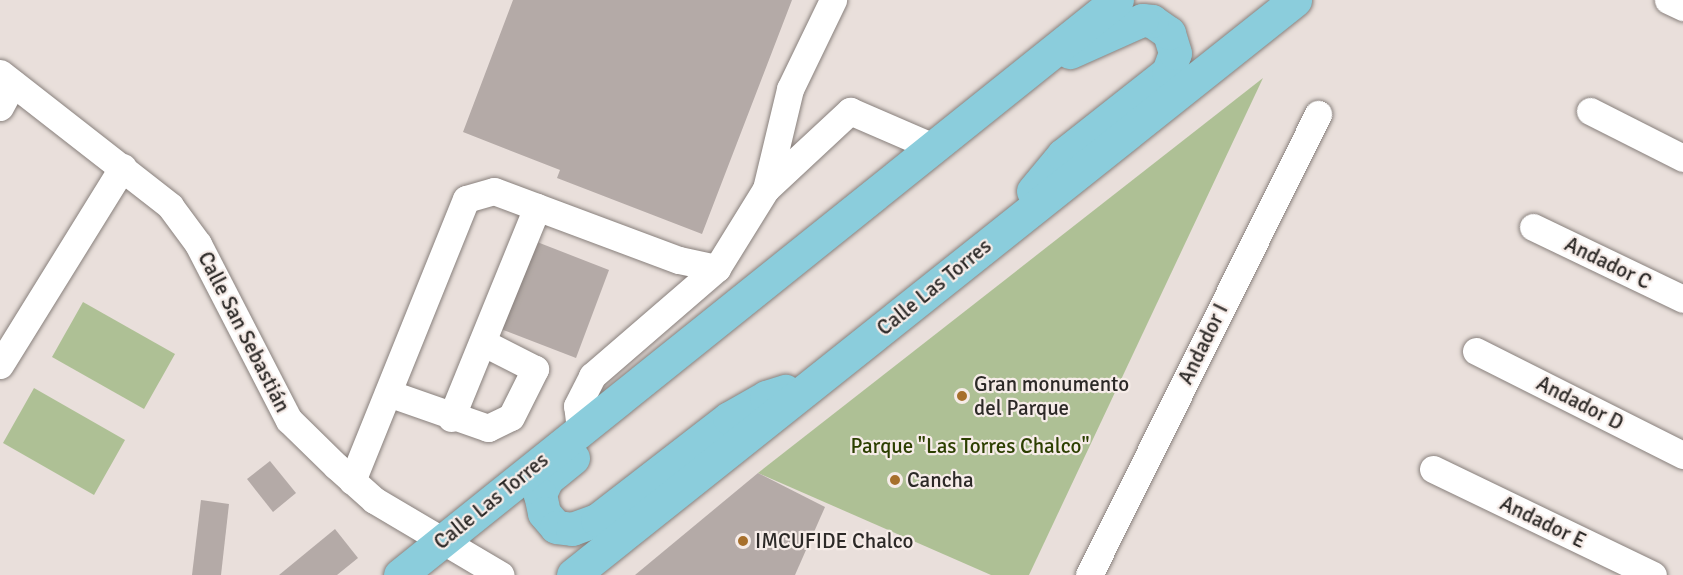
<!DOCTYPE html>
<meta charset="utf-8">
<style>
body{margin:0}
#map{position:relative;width:1683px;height:575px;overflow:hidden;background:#e9dfdb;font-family:Signika,sans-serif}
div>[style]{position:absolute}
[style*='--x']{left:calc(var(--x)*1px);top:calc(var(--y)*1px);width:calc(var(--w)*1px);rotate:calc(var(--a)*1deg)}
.green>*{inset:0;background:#aec095}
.building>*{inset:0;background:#b4aaa7}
.roads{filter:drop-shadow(0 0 2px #88807c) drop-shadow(0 0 2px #88807c)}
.minor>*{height:27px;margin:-13.5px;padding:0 13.5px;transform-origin:13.5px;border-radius:13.5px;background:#fff}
.major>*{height:33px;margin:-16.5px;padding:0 16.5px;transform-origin:16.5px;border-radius:16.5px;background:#8bcddc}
.dots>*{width:16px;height:16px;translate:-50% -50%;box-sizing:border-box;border:3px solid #f6ece8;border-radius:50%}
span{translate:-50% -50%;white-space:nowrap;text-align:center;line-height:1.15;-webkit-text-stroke:4.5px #f6ece8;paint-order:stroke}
.street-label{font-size:21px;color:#2c2927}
.poi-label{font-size:21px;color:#2c2927}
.left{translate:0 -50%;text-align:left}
.park-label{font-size:21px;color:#2c3f01}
</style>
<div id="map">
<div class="green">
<div style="clip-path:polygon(1263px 78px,1029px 575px,991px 575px,758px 473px)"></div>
<div style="clip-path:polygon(83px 302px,175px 354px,144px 409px,52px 357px)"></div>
<div style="clip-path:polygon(34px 388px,125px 440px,94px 495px,3px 443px)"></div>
</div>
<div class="building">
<div style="clip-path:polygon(513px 0,792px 0,702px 234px,557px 178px,560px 170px,463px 132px)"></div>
<div style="clip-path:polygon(532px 240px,609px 270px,576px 358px,498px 328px)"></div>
<div style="clip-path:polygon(270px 461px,296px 493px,273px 512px,247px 479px)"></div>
<div style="clip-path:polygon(758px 473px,825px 507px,795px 575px,635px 575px)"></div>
<div style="clip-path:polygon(201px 500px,229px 504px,221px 575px,192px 575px)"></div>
<div style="clip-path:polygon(335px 529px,358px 558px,337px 575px,279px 575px)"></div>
</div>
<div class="roads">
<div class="minor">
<div style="--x:1668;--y:0;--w:17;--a:25"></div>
<div style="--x:0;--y:73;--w:216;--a:38"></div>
<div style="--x:170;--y:206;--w:47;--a:53.6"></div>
<div style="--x:198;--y:244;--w:198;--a:62.7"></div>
<div style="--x:289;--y:420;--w:66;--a:44.4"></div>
<div style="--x:336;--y:466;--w:51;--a:41.8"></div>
<div style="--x:374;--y:500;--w:147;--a:30.6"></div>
<div style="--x:0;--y:107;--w:27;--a:-62"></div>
<div style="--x:1590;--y:111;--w:104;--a:26.8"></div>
<div style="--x:766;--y:189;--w:115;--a:-42.9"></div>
<div style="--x:850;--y:111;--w:90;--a:23.4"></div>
<div style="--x:1533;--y:227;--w:166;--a:25.6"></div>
<div style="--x:1476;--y:351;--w:232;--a:26.7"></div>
<div style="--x:0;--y:365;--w:233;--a:-58.2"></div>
<div style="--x:388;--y:393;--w:106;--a:19.3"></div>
<div style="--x:488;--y:428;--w:25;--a:-26"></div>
<div style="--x:511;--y:417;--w:54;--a:-63.4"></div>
<div style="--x:535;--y:369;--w:59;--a:-153"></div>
<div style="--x:451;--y:418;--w:228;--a:-67.8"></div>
<div style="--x:580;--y:429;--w:23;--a:-97"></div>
<div style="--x:577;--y:406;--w:34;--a:-63"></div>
<div style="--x:592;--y:376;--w:165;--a:-40.8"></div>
<div style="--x:1433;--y:469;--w:244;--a:25.7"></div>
<div style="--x:352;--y:481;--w:304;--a:-68"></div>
<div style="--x:466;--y:199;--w:29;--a:-16"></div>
<div style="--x:494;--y:191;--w:197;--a:20.5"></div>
<div style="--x:679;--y:260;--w:39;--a:12"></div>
<div style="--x:717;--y:268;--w:93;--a:-58.2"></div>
<div style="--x:766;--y:189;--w:103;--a:-76.5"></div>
<div style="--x:790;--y:89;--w:99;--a:-64.2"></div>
<div style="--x:1089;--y:575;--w:515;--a:-63.58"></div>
</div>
<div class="major">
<div style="--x:1033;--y:191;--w:47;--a:-50.2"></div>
<div style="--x:1063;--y:155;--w:134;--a:-38.3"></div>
<div style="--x:1168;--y:72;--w:20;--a:-70"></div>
<div style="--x:1175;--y:53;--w:21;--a:-107"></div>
<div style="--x:1169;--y:33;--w:21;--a:-145"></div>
<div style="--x:1152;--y:21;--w:10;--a:-174"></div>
<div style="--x:1142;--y:20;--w:79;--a:156"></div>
<div style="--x:573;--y:458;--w:33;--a:141"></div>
<div style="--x:547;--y:479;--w:17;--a:115"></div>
<div style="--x:540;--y:494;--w:19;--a:78"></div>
<div style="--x:544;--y:513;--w:18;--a:49"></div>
<div style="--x:556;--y:527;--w:16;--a:7"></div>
<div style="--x:572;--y:529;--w:27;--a:-20"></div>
<div style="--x:597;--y:520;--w:167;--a:-37.7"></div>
<div style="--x:729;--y:418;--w:43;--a:-29.6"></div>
<div style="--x:766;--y:397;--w:20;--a:-18"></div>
<div style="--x:400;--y:575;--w:919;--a:-38.73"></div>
<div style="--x:573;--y:575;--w:923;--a:-38.53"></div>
</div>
</div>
<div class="dots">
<div style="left:962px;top:396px;background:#a7702c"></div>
<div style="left:895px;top:480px;background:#a7702c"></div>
<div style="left:743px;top:541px;background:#a7702c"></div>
</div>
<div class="street-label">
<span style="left:1608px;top:263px;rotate:26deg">Andador C</span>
<span style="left:934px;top:287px;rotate:-39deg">Calle Las Torres</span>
<span style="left:244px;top:332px;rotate:63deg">Calle San Sebastián</span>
<span style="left:1203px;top:344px;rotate:-64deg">Andador I</span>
<span style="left:1580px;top:403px;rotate:27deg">Andador D</span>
<span style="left:491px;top:501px;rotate:-39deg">Calle Las Torres</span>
<span style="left:1543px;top:522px;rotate:26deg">Andador E</span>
</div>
<div class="poi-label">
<span class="left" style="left:974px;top:396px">Gran monumento<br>del Parque</span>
<span class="left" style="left:907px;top:480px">Cancha</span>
<span class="left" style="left:755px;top:541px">IMCUFIDE Chalco</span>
</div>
<div class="park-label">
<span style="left:970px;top:446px">Parque "Las Torres Chalco"</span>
</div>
</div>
